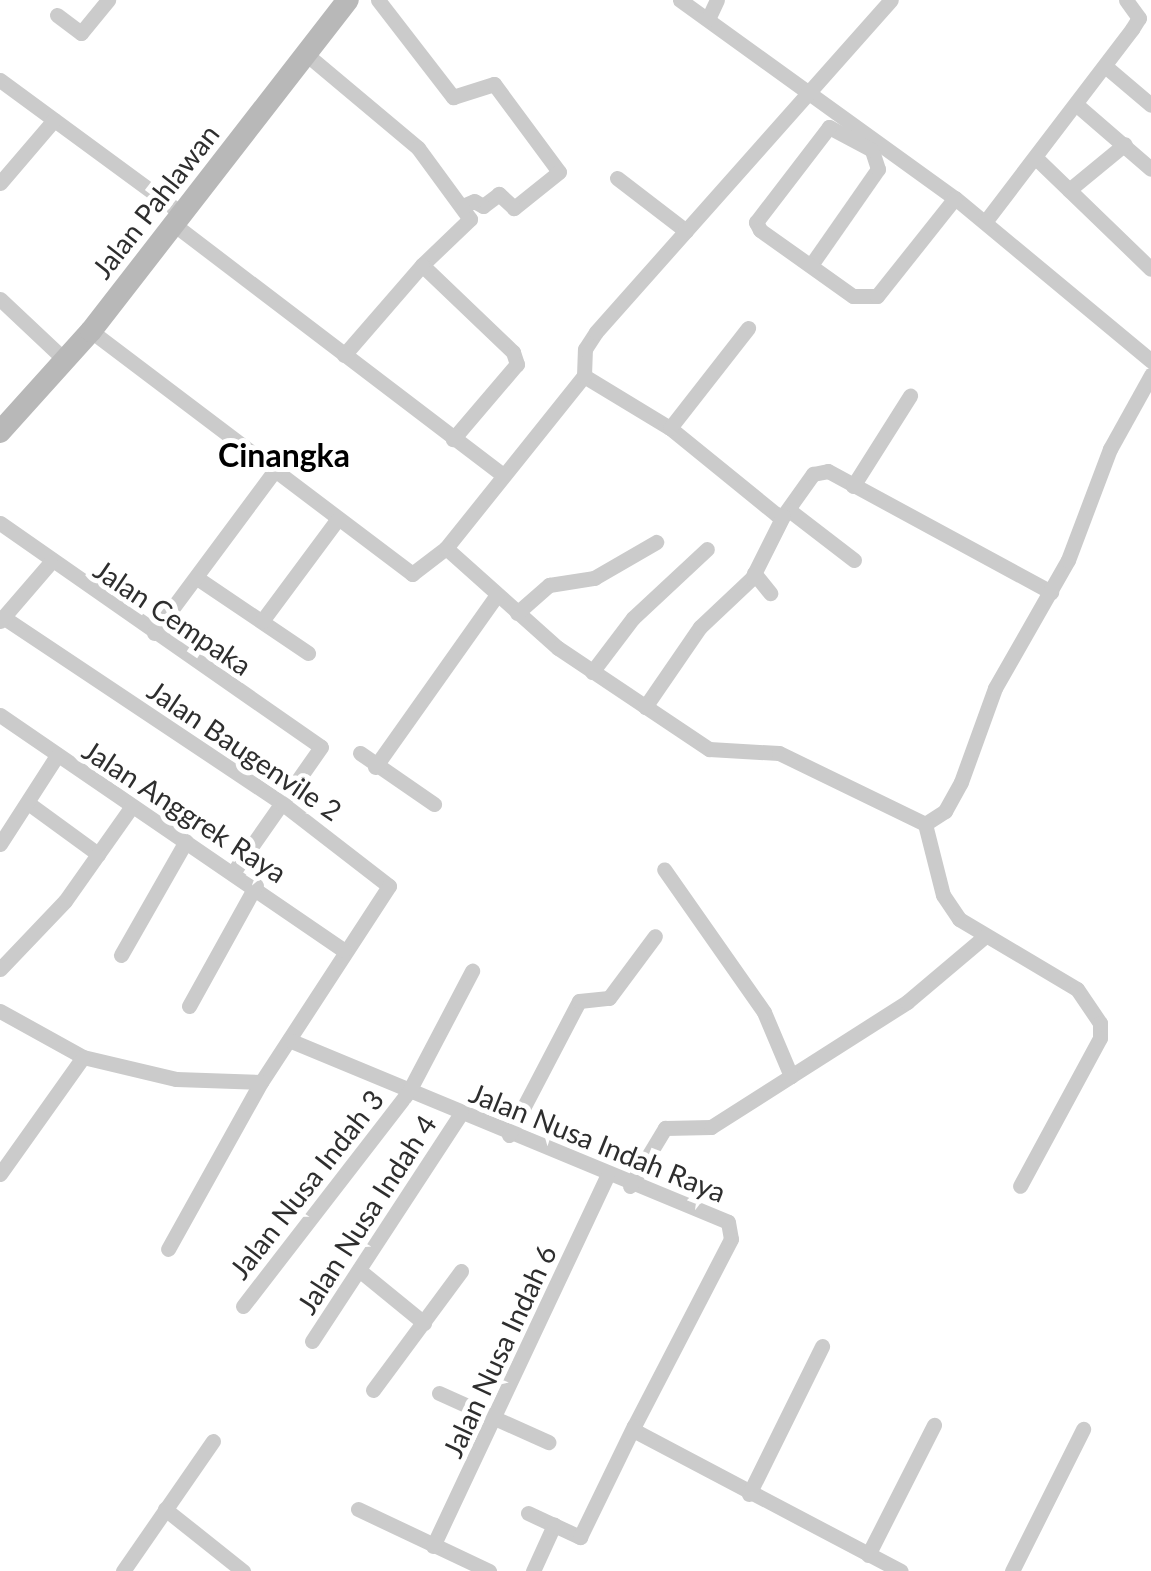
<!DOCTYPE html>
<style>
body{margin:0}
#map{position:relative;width:1151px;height:1571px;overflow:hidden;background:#fff;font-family:Lato,sans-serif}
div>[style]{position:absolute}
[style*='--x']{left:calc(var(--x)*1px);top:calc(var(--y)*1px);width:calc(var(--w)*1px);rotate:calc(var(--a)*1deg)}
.street>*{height:15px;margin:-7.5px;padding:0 7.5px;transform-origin:7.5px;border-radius:7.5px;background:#cbcbcb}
.secondary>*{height:22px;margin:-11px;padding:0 11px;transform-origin:11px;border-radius:11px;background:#b8b8b8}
span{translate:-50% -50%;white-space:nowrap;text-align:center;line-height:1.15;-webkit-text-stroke:10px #fff;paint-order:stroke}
.street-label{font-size:28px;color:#2e2e2e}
.quarter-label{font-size:32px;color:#000;font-weight:700}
</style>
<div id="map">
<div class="street">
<div style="--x:378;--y:0;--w:123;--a:52.3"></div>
<div style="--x:453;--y:97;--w:43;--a:-17.6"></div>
<div style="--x:494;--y:84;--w:109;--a:53.5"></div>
<div style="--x:559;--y:172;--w:58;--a:141.3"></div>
<div style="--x:514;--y:208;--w:21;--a:-137"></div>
<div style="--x:499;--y:194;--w:20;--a:143"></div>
<div style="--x:483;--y:206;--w:10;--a:-151"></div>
<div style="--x:474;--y:201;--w:12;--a:156"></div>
<div style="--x:680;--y:0;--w:339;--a:35.8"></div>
<div style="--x:955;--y:198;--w:255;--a:39.7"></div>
<div style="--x:57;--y:15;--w:30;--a:37"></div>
<div style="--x:81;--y:33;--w:43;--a:-50.7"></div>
<div style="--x:708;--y:19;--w:21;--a:-65"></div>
<div style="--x:306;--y:54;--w:146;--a:40"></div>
<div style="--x:418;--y:148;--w:88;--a:53.8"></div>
<div style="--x:470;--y:219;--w:66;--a:136.2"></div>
<div style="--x:422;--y:265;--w:126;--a:43.7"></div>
<div style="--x:513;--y:352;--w:13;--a:72"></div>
<div style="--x:517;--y:364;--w:99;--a:130.5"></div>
<div style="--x:1105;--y:66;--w:60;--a:40.3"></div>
<div style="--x:0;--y:80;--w:228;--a:36.3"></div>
<div style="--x:1078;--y:106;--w:96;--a:40.8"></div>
<div style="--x:1037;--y:159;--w:158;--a:44"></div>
<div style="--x:617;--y:178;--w:87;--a:37.5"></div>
<div style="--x:0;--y:183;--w:83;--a:-49.4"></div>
<div style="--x:1069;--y:190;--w:72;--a:-39.4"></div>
<div style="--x:985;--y:222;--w:243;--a:-52.7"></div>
<div style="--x:1132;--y:29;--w:13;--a:-58"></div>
<div style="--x:1139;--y:18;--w:22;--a:-126"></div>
<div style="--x:176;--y:226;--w:411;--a:37.3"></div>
<div style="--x:811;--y:265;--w:117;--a:-55.1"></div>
<div style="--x:878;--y:169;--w:20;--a:-108"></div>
<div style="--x:872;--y:150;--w:49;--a:-151.9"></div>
<div style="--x:829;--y:127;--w:120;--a:127.5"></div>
<div style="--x:756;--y:222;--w:9;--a:63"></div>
<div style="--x:760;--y:230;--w:114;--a:35.4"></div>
<div style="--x:853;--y:296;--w:24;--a:0"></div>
<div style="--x:877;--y:296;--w:125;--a:-51.5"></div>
<div style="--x:0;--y:299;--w:89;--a:43.2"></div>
<div style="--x:91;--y:331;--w:403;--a:37.1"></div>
<div style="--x:412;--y:574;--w:43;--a:-37.4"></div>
<div style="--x:446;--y:548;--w:221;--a:-51.3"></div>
<div style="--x:584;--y:376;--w:100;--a:31.2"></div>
<div style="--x:670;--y:428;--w:136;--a:39.1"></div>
<div style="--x:776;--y:514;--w:7;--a:16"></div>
<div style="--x:783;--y:516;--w:52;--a:-54.5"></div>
<div style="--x:813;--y:474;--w:15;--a:-11"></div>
<div style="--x:828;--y:471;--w:254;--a:28.5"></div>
<div style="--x:344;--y:355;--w:119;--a:-49.1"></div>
<div style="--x:584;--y:376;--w:27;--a:-88"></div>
<div style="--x:585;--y:349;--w:20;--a:-57"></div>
<div style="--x:596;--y:332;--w:444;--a:-48.4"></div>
<div style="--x:670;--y:428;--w:127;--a:-52"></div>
<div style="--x:853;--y:486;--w:107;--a:-57.7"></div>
<div style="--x:789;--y:510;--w:82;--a:37.6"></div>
<div style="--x:0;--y:523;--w:391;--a:34.9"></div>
<div style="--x:321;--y:747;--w:150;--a:125"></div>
<div style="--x:446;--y:548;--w:150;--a:41.8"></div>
<div style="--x:558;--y:648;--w:182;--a:33.8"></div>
<div style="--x:709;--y:749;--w:70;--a:3.3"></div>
<div style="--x:779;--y:753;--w:162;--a:25.9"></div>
<div style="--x:925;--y:824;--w:24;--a:-33"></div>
<div style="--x:945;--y:811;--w:33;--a:-61"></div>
<div style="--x:961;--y:782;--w:100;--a:-70.1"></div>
<div style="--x:995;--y:688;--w:147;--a:-60.3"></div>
<div style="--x:1068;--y:560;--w:119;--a:-69.3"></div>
<div style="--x:1110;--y:449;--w:85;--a:-61"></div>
<div style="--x:754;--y:573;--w:26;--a:51"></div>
<div style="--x:197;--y:578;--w:134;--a:34"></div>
<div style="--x:517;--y:613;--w:43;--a:-41.2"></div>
<div style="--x:549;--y:585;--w:46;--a:-8.8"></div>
<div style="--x:594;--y:578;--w:72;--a:-30.1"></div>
<div style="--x:3;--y:617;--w:337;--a:33.7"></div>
<div style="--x:283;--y:804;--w:134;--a:37.7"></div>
<div style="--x:389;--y:886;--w:234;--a:123.1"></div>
<div style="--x:261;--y:1082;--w:191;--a:119.1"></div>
<div style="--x:0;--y:621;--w:77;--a:-49.2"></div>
<div style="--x:262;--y:621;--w:126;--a:-53.4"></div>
<div style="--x:154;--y:633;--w:203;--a:-53.4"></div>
<div style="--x:592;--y:672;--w:68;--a:-52.8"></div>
<div style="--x:633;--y:618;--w:101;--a:-43"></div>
<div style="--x:645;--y:707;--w:97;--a:-55.5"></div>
<div style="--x:700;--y:627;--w:71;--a:-43.3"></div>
<div style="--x:752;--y:578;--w:69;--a:-63.4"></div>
<div style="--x:0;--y:715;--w:416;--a:34.4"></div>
<div style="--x:360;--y:753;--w:90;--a:34.6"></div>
<div style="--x:375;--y:767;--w:211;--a:-54.7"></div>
<div style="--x:28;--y:803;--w:87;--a:36.1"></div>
<div style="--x:925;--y:824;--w:73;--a:75.8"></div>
<div style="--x:943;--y:895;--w:29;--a:56"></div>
<div style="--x:959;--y:919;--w:137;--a:30.7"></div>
<div style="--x:1077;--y:989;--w:41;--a:55.9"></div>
<div style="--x:1100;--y:1023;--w:15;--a:90"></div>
<div style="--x:1100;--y:1038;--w:168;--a:118.4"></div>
<div style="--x:0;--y:844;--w:103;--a:-57.2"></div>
<div style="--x:121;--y:955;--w:131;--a:-60.3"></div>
<div style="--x:0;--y:969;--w:94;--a:-46.3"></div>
<div style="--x:65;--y:901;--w:116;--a:-54.8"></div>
<div style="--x:189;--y:1006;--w:138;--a:-61"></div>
<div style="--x:0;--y:1011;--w:95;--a:29"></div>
<div style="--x:83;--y:1057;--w:96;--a:13.3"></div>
<div style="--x:176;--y:1079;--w:85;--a:2"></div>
<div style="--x:289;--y:1040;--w:475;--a:22.5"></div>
<div style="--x:728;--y:1222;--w:17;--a:80"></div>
<div style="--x:731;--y:1239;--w:211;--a:117.4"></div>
<div style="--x:634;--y:1426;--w:7;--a:63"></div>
<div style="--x:637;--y:1432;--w:298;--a:27.8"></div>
<div style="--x:791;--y:1076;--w:138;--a:-32.5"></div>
<div style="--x:907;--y:1002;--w:102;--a:-40.2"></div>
<div style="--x:509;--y:1135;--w:151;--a:-62.4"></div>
<div style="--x:579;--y:1001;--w:30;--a:-6"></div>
<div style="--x:609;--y:998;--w:77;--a:-53.4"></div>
<div style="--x:0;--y:1174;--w:143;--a:-54.6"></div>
<div style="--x:630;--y:1186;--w:68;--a:-58.9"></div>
<div style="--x:665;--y:1128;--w:46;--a:-1.2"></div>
<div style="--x:711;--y:1127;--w:95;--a:-32.5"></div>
<div style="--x:791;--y:1076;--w:69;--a:-112.9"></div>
<div style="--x:764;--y:1012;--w:174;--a:-125"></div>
<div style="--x:359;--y:1270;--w:84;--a:39.2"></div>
<div style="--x:243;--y:1306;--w:272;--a:-52.3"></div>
<div style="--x:409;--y:1091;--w:136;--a:-62.3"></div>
<div style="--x:312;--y:1341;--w:272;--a:-56.8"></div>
<div style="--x:373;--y:1390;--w:148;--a:-53.5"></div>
<div style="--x:439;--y:1393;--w:120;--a:24.2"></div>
<div style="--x:749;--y:1494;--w:165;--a:-63.7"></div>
<div style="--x:165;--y:1509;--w:100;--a:38.5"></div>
<div style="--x:358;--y:1509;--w:145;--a:25.3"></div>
<div style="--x:528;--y:1513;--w:29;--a:25"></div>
<div style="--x:433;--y:1546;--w:408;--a:-64.8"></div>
<div style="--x:868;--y:1555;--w:146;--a:-63.1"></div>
<div style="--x:123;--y:1571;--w:158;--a:-55.3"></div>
<div style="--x:533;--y:1571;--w:51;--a:-65.5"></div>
<div style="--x:554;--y:1525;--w:29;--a:25"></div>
<div style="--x:580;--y:1537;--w:123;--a:-64.1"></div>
<div style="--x:1012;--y:1571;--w:159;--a:-63.4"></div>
</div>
<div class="secondary">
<div style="--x:0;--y:432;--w:136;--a:-48"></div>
<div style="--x:91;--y:331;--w:419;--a:-52.2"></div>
</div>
<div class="street-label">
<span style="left:155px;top:201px;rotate:-52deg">Jalan Pahlawan</span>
<span style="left:173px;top:617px;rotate:34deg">Jalan Cempaka</span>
<span style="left:245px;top:750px;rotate:34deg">Jalan Baugenvile 2</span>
<span style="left:185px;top:811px;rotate:33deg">Jalan Anggrek Raya</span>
<span style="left:598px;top:1142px;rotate:22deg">Jalan Nusa Indah Raya</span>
<span style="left:306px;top:1184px;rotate:-52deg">Jalan Nusa Indah 3</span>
<span style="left:366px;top:1214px;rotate:-57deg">Jalan Nusa Indah 4</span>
<span style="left:499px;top:1351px;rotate:-65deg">Jalan Nusa Indah 6</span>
</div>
<div class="quarter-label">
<span style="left:284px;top:455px">Cinangka</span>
</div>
</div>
